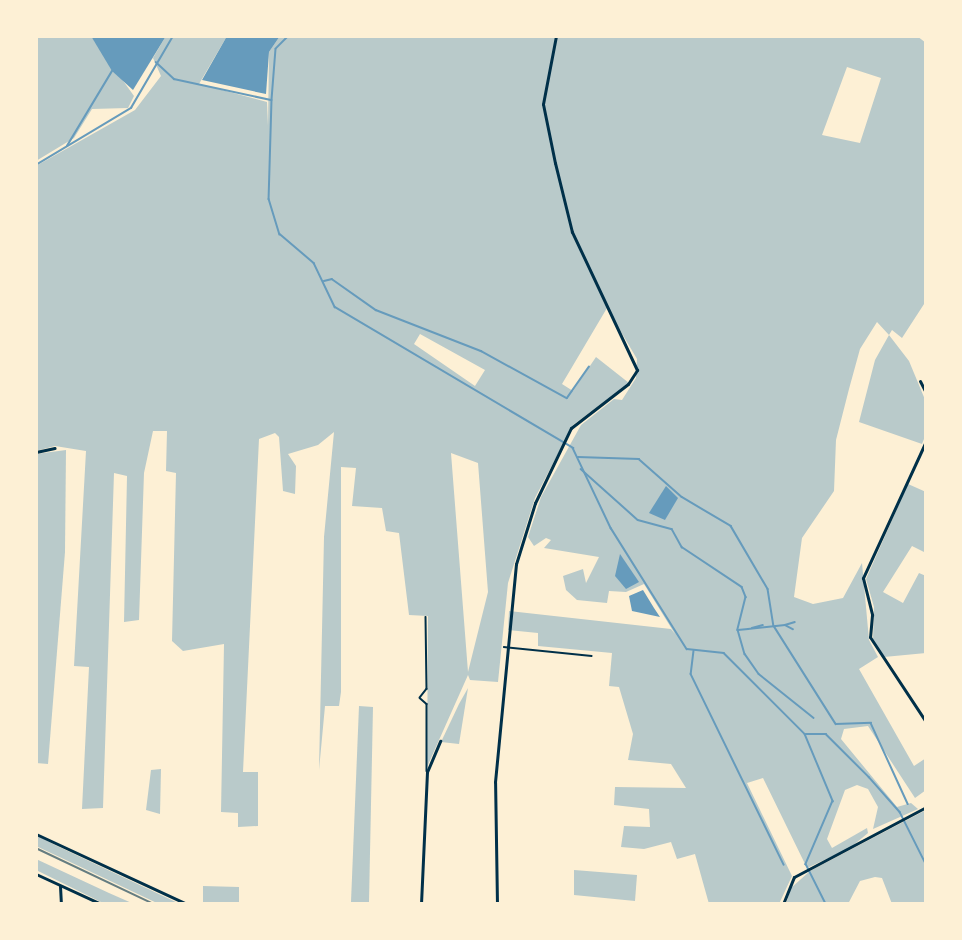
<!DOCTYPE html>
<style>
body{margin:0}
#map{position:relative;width:962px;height:940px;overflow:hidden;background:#fdf0d5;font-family:Helvetica,sans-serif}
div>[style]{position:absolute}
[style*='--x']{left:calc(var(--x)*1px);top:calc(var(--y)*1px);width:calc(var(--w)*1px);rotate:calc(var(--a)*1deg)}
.green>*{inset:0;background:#b9caca}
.water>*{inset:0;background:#669bbc}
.stream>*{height:1.5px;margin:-0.75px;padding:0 0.75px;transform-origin:0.75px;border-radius:0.75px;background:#669bbc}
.path>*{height:1.5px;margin:-0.75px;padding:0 0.75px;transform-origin:0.75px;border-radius:0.75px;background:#003049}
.service>*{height:1.5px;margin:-0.75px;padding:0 0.75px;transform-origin:0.75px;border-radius:0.75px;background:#003049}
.minor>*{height:3px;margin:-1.5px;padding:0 1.5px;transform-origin:1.5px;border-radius:1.5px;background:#003049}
.rail>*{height:1.5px;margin:-0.75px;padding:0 0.75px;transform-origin:0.75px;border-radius:0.75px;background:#657d81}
span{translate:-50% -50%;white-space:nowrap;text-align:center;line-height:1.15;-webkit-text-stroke:5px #fdf0d5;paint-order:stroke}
.frame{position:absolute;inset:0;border:38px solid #fdf0d5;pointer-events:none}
</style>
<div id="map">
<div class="green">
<div style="clip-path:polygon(36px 36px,91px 36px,134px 96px,128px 108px,92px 109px,74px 138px,36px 161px)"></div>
<div style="clip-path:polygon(evenodd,166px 36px,227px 36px,199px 84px,267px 102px,268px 126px,269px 52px,280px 36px,917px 36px,926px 43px,926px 301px,902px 338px,892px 330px,889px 335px,909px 361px,926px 402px,926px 434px,922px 444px,859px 422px,875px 360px,889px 335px,877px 322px,860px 349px,849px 389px,836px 440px,834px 491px,802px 538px,794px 597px,813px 604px,843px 598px,862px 563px,869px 640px,878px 657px,859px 669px,914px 766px,926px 758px,926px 790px,915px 798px,868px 726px,844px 729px,841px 739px,897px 807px,911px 803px,918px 809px,873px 829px,878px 807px,868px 789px,857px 785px,845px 790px,827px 839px,832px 848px,867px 828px,868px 833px,850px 848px,807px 868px,763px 778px,747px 783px,792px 876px,779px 904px,709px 904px,695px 854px,677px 859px,671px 842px,644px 849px,621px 847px,624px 826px,650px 827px,649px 809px,614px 805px,615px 787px,686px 788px,671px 764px,628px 760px,633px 734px,619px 687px,609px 686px,612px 653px,538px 646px,538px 633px,508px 630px,509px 611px,671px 629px,675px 634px,644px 584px,626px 592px,609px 591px,607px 603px,577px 600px,566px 590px,563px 576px,583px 569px,586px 583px,599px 557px,544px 548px,551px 540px,546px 538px,534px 546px,528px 537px,541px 497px,581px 425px,614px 399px,622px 400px,636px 378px,637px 359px,607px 308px,562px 384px,573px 391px,596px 357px,629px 383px,573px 425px,535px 498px,508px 583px,498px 682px,470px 680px,468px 675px,427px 767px,428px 616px,409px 615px,399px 533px,386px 531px,382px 508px,352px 506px,356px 468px,341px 467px,341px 692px,339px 706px,325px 706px,319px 770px,324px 537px,334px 432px,318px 445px,288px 454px,296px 466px,295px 494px,283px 491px,279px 437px,275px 433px,259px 439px,243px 772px,258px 772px,258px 826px,238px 827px,238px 813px,221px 812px,224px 644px,183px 651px,172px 641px,176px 473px,166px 471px,167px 431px,153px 431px,144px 473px,139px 620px,124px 622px,127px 476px,114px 473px,103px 808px,82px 809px,89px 667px,74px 666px,86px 451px,55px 446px,36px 451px,36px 166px,135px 110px,161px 76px,153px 58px,166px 36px,847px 67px,881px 78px,860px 143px,822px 135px,847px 67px,166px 36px,420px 334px,485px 370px,475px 386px,414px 344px,420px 334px,166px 36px,451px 453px,478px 463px,488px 592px,468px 672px,451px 453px)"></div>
<div style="clip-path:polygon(66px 450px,65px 552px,48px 764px,36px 763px,36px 454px)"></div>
<div style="clip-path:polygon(908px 484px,926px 492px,926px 553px,912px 546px,883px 592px,903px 603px,919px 573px,926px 576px,926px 653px,884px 657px,873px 640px,874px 607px,866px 579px)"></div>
<div style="clip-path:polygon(468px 688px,459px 744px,441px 742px,459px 704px)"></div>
<div style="clip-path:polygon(359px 706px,373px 707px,369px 902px,351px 902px)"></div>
<div style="clip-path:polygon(161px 769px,160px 814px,146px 810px,151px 770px)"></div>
<div style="clip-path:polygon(926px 810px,926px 904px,892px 904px,882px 878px,875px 877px,860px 881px,848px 904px,786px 904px,791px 888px,810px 871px)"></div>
<div style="clip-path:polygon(36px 835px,55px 845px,180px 904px,159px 904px,68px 861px,36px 846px)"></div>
<div style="clip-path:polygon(36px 859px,109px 893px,134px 904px,105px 904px,36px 870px)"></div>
<div style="clip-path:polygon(574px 870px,637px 875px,635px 901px,574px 895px)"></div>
<div style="clip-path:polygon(203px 886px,239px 887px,239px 904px,203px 904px)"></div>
</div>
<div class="water">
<div style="clip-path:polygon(91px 36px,166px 36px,133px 90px,112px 71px)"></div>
<div style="clip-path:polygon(227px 36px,280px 36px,269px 52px,266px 94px,202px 80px)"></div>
<div style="clip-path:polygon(666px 486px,678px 498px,665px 520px,649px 513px)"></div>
<div style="clip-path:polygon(620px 554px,639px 582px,626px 589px,615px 576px)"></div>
<div style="clip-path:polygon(643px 590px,654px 608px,660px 617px,632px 611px,629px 596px)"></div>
</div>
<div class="stream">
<div style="--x:289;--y:36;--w:18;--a:135"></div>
<div style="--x:276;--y:49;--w:51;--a:94.5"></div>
<div style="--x:272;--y:100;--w:99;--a:91.7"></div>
<div style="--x:269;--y:199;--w:37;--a:73"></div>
<div style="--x:280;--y:234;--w:45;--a:40.5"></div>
<div style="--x:314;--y:263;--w:49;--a:64.5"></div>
<div style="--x:335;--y:307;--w:277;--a:30.6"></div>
<div style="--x:573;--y:448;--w:89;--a:64.6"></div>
<div style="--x:611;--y:528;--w:143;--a:57.9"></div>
<div style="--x:687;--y:649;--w:37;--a:6"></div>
<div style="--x:724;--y:653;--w:115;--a:45"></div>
<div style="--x:805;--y:734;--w:73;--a:67.3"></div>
<div style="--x:833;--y:801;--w:69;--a:113.2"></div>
<div style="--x:806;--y:864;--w:45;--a:63.4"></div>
<div style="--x:156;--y:62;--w:25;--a:43"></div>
<div style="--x:174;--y:79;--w:99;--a:12.2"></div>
<div style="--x:67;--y:146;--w:87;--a:-59"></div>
<div style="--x:36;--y:165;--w:111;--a:-31"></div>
<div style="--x:131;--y:108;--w:83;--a:-59.7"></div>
<div style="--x:324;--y:281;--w:8;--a:-14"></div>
<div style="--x:332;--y:279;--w:54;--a:35.2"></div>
<div style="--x:376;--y:310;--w:113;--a:21.3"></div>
<div style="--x:481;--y:351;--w:98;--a:28.7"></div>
<div style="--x:567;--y:398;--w:38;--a:-55"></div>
<div style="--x:578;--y:457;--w:61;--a:1.9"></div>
<div style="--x:639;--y:459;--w:57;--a:41.5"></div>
<div style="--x:682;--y:497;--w:57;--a:30.6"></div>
<div style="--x:731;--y:526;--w:73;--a:59.6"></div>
<div style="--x:768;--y:589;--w:37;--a:81"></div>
<div style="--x:774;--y:626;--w:116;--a:57.7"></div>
<div style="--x:836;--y:724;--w:35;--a:-2"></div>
<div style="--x:871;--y:723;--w:89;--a:65.4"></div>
<div style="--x:581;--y:469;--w:76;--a:41.8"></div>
<div style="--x:638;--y:520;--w:35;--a:15"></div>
<div style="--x:672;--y:529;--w:21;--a:61"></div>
<div style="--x:682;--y:547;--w:72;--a:33.7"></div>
<div style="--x:742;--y:587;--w:11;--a:68"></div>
<div style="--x:746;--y:597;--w:34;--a:104"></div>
<div style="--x:738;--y:630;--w:25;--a:74"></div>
<div style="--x:745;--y:654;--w:24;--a:55"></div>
<div style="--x:759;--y:674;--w:70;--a:38.7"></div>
<div style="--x:785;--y:625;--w:10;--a:-17"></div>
<div style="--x:752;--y:628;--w:11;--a:-15"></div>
<div style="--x:748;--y:629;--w:37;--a:-6"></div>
<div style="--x:785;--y:625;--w:9;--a:27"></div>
<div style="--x:738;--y:630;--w:10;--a:-6"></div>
<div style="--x:694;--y:651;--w:23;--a:97"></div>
<div style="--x:691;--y:674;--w:212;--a:64"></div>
<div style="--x:806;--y:734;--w:20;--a:0"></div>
<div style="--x:826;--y:734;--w:61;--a:45"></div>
<div style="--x:869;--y:777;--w:47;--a:48.5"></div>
<div style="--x:900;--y:812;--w:58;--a:63.4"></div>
</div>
<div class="path">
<div style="--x:924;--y:36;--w:3;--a:45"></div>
</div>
<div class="service">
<div style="--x:426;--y:617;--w:72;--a:89.2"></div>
<div style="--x:427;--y:689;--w:11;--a:128"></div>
<div style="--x:420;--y:698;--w:9;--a:41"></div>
<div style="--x:427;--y:704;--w:67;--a:90"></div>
<div style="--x:504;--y:647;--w:88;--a:5.8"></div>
</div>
<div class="minor">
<div style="--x:920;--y:381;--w:13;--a:63"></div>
<div style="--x:926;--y:441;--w:151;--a:114.7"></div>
<div style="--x:863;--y:578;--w:38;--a:76"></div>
<div style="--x:872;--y:615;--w:22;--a:95"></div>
<div style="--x:870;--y:637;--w:102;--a:56.6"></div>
<div style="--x:36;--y:452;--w:19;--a:-12"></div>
<div style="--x:36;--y:834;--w:166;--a:24.9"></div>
<div style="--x:36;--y:874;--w:72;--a:24.8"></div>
<div style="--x:60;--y:886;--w:18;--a:87"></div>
<div style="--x:421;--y:904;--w:132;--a:-87.4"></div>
<div style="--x:427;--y:772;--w:34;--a:-67"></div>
<div style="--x:497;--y:904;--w:122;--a:-90.9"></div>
<div style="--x:495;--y:782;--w:219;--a:-84.5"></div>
<div style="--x:516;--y:564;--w:64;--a:-72.7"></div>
<div style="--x:535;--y:503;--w:83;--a:-64.4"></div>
<div style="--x:571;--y:428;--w:72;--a:-37.7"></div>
<div style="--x:628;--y:384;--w:17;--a:-57"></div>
<div style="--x:637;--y:370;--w:153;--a:-115.2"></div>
<div style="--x:572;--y:232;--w:71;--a:-103.8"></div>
<div style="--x:555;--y:163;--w:60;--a:-101.5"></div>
<div style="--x:543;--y:104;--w:69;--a:-79.2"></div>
<div style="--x:783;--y:904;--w:29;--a:-68"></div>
<div style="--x:794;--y:877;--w:149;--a:-27.9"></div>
</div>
<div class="rail">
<div style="--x:36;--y:848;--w:131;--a:25.4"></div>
</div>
<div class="frame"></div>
</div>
